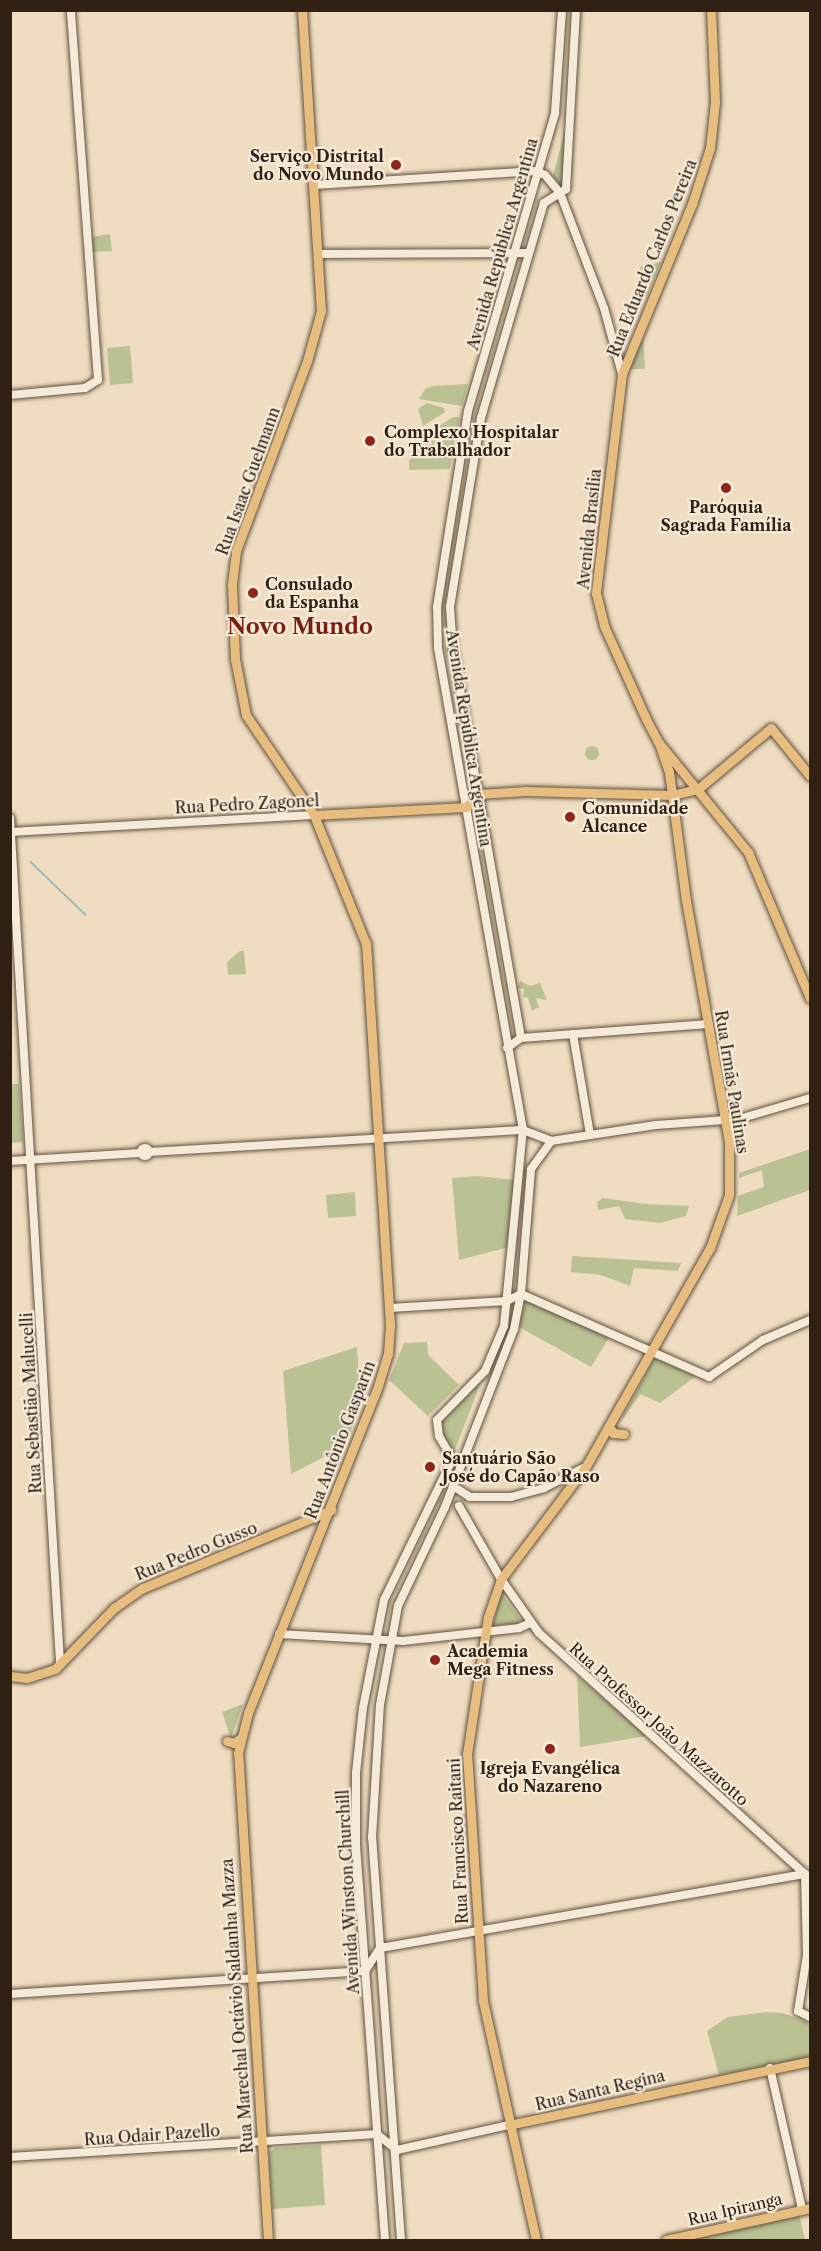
<!DOCTYPE html>
<meta charset="utf-8">
<style>
body{margin:0}
#map{position:relative;width:821px;height:2251px;overflow:hidden;background:#f0ddc1;font-family:"Libre Caslon Text",serif}
div>[style]{position:absolute}
[style*='--x']{left:calc(var(--x)*1px);top:calc(var(--y)*1px);width:calc(var(--w)*1px);rotate:calc(var(--a)*1deg)}
.green>*{inset:0;background:#bac193}
.round{border-radius:50%}
.stream>*{height:1.5px;margin:-0.75px;padding:0 0.75px;transform-origin:0.75px;border-radius:0.75px;background:#9dbabc}
.roads{filter:drop-shadow(0 0 2px #60503f) drop-shadow(0 0 2px #60503f)}
.minor>*{height:8px;margin:-4px;padding:0 4px;transform-origin:4px;border-radius:4px;background:#f5e9d7}
.minor>.ring{margin:-4px;padding:0;box-sizing:content-box;background:none;border:8px solid #f5e9d7;border-radius:50%}
.major>*{height:9px;margin:-4.5px;padding:0 4.5px;transform-origin:4.5px;border-radius:4.5px;background:#e8be80}
.dots>*{width:16px;height:16px;translate:-50% -50%;box-sizing:border-box;border:3px solid #f5e9d7;border-radius:50%}
span{translate:-50% -50%;white-space:nowrap;text-align:center;line-height:1.15;-webkit-text-stroke:4.5px #f5e9d7;paint-order:stroke}
.poi-label{font-size:16px;color:#302114;font-weight:700}
.right{translate:-100% -50%;text-align:right}
.left{translate:0 -50%;text-align:left}
.street-label{font-size:16px;color:#302114}
.district-label{font-size:22px;color:#7a1f14;font-weight:700}
.frame{position:absolute;inset:0;border:12px solid #302114;pointer-events:none}
</style>
<div id="map">
<div class="green">
<div style="clip-path:polygon(567px 123px,563px 189px,553px 176px)"></div>
<div style="clip-path:polygon(110px 234px,112px 251px,93px 252px,91px 237px)"></div>
<div style="clip-path:polygon(661px 262px,646px 297px,640px 267px)"></div>
<div style="clip-path:polygon(643px 334px,645px 369px,629px 369px)"></div>
<div style="clip-path:polygon(130px 346px,133px 383px,110px 385px,107px 348px)"></div>
<div style="clip-path:polygon(468px 384px,462px 406px,419px 399px,425px 389px,433px 386px)"></div>
<div style="clip-path:polygon(427px 403px,444px 408px,445px 412px,423px 426px,418px 409px)"></div>
<div style="clip-path:polygon(453px 417px,460px 417px,450px 469px,409px 470px,409px 461px,421px 438px)"></div>
<div class="round" style="left:585px;top:746px;width:14px;height:14px"></div>
<div style="clip-path:polygon(240px 951px,244px 951px,246px 974px,228px 975px,227px 962px)"></div>
<div style="clip-path:polygon(520px 981px,530px 986px,540px 983px,547px 1000px,536px 998px,539px 1007px,532px 1011px,528px 998px,523px 997px,524px 989px,518px 988px)"></div>
<div style="clip-path:polygon(11px 1084px,19px 1084px,23px 1142px,11px 1143px)"></div>
<div style="clip-path:polygon(810px 1149px,810px 1190px,737px 1216px,738px 1196px,764px 1187px,762px 1170px,739px 1178px,739px 1173px)"></div>
<div style="clip-path:polygon(477px 1176px,514px 1180px,509px 1247px,459px 1260px,452px 1178px)"></div>
<div style="clip-path:polygon(355px 1192px,356px 1216px,328px 1218px,326px 1195px)"></div>
<div style="clip-path:polygon(603px 1198px,645px 1204px,689px 1206px,686px 1216px,660px 1223px,625px 1219px,619px 1206px,598px 1210px,597px 1202px)"></div>
<div style="clip-path:polygon(572px 1256px,681px 1263px,678px 1271px,634px 1268px,630px 1286px,601px 1275px,571px 1272px)"></div>
<div style="clip-path:polygon(525px 1300px,610px 1336px,591px 1367px,519px 1327px)"></div>
<div style="clip-path:polygon(427px 1342px,428px 1355px,459px 1385px,428px 1416px,389px 1380px,404px 1343px)"></div>
<div style="clip-path:polygon(357px 1347px,359px 1381px,370px 1378px,335px 1475px,326px 1456px,291px 1474px,283px 1371px)"></div>
<div style="clip-path:polygon(655px 1357px,696px 1376px,660px 1403px,640px 1394px,618px 1426px)"></div>
<div style="clip-path:polygon(481px 1382px,454px 1452px,441px 1431px,441px 1422px)"></div>
<div style="clip-path:polygon(501px 1593px,521px 1620px,516px 1624px,493px 1625px)"></div>
<div style="clip-path:polygon(577px 1676px,647px 1736px,580px 1747px)"></div>
<div style="clip-path:polygon(243px 1704px,231px 1738px,222px 1712px)"></div>
<div style="clip-path:polygon(766px 2012px,783px 2013px,810px 2023px,810px 2058px,719px 2075px,707px 2031px,728px 2017px)"></div>
<div style="clip-path:polygon(321px 2145px,325px 2205px,272px 2209px,269px 2152px,275px 2148px)"></div>
<div style="clip-path:polygon(799px 2214px,805px 2240px,679px 2240px)"></div>
</div>
<div class="stream">
<div style="--x:31;--y:862;--w:76;--a:43.9"></div>
</div>
<div class="roads">
<div class="minor">
<div style="--x:314;--y:185;--w:223;--a:-3.6"></div>
<div style="--x:537;--y:171;--w:9;--a:27"></div>
<div style="--x:545;--y:175;--w:23;--a:50"></div>
<div style="--x:560;--y:193;--w:123;--a:69.1"></div>
<div style="--x:604;--y:308;--w:68;--a:74.7"></div>
<div style="--x:319;--y:254;--w:210;--a:-0.3"></div>
<div style="--x:10;--y:395;--w:75;--a:-5.3"></div>
<div style="--x:85;--y:388;--w:15;--a:-32"></div>
<div style="--x:98;--y:380;--w:371;--a:-94.2"></div>
<div style="--x:10;--y:818;--w:846;--a:86.61"></div>
<div style="--x:10;--y:832;--w:304;--a:-3.2"></div>
<div style="--x:573;--y:1034;--w:102;--a:80.4"></div>
<div style="--x:521;--y:1038;--w:394;--a:-99.9"></div>
<div style="--x:453;--y:650;--w:43;--a:-94"></div>
<div style="--x:450;--y:607;--w:192;--a:-80.7"></div>
<div style="--x:481;--y:418;--w:224;--a:-73.7"></div>
<div style="--x:544;--y:203;--w:26;--a:-32"></div>
<div style="--x:566;--y:189;--w:179;--a:-86.8"></div>
<div style="--x:521;--y:1038;--w:188;--a:-4.3"></div>
<div style="--x:507;--y:1048;--w:17;--a:-36"></div>
<div style="--x:551;--y:1141;--w:106;--a:-8.7"></div>
<div style="--x:656;--y:1125;--w:83;--a:-4.1"></div>
<div style="--x:739;--y:1119;--w:74;--a:-16.5"></div>
<div class="ring" style="left:141px;top:1148px;width:0;height:0"></div>
<div style="--x:149;--y:1152;--w:375;--a:-3.4"></div>
<div style="--x:523;--y:1130;--w:30;--a:21"></div>
<div style="--x:10;--y:1161;--w:130;--a:-3.5"></div>
<div style="--x:521;--y:1294;--w:206;--a:23.8"></div>
<div style="--x:709;--y:1377;--w:65;--a:-34.4"></div>
<div style="--x:763;--y:1340;--w:51;--a:-23.1"></div>
<div style="--x:390;--y:1308;--w:117;--a:-3.4"></div>
<div style="--x:507;--y:1301;--w:16;--a:-27"></div>
<div style="--x:453;--y:1486;--w:20;--a:33"></div>
<div style="--x:470;--y:1497;--w:41;--a:0"></div>
<div style="--x:511;--y:1497;--w:34;--a:-15"></div>
<div style="--x:544;--y:1488;--w:44;--a:-27.1"></div>
<div style="--x:459;--y:1506;--w:84;--a:60.1"></div>
<div style="--x:501;--y:1579;--w:66;--a:54.9"></div>
<div style="--x:539;--y:1633;--w:359;--a:42.2"></div>
<div style="--x:279;--y:1634;--w:124;--a:3.2"></div>
<div style="--x:403;--y:1641;--w:117;--a:-6.4"></div>
<div style="--x:519;--y:1628;--w:12;--a:-24"></div>
<div style="--x:805;--y:1874;--w:81;--a:88.6"></div>
<div style="--x:807;--y:1955;--w:57;--a:99.1"></div>
<div style="--x:798;--y:2011;--w:13;--a:27"></div>
<div style="--x:380;--y:1948;--w:431;--a:-9.9"></div>
<div style="--x:365;--y:1971;--w:27;--a:-57"></div>
<div style="--x:10;--y:1994;--w:356;--a:-3.7"></div>
<div style="--x:770;--y:2068;--w:145;--a:77.2"></div>
<div style="--x:10;--y:2157;--w:368;--a:-3.6"></div>
<div style="--x:377;--y:2134;--w:26;--a:39"></div>
<div style="--x:397;--y:2150;--w:115;--a:-12.6"></div>
<div style="--x:385;--y:2240;--w:398;--a:-94.2"></div>
<div style="--x:356;--y:1843;--w:70;--a:-90"></div>
<div style="--x:356;--y:1773;--w:65;--a:-83.9"></div>
<div style="--x:363;--y:1708;--w:110;--a:-79"></div>
<div style="--x:384;--y:1600;--w:151;--a:-64.1"></div>
<div style="--x:450;--y:1464;--w:9;--a:-90"></div>
<div style="--x:450;--y:1455;--w:22;--a:-120"></div>
<div style="--x:439;--y:1436;--w:16;--a:-97"></div>
<div style="--x:437;--y:1420;--w:69;--a:-45.6"></div>
<div style="--x:485;--y:1371;--w:49;--a:-67.1"></div>
<div style="--x:504;--y:1326;--w:197;--a:-84.5"></div>
<div style="--x:523;--y:1130;--w:490;--a:-100"></div>
<div style="--x:438;--y:647;--w:40;--a:-91.4"></div>
<div style="--x:437;--y:607;--w:198;--a:-81"></div>
<div style="--x:468;--y:411;--w:310;--a:-73.7"></div>
<div style="--x:555;--y:113;--w:103;--a:-86.1"></div>
<div style="--x:401;--y:2240;--w:403;--a:-94.1"></div>
<div style="--x:372;--y:1838;--w:133;--a:-86.6"></div>
<div style="--x:380;--y:1705;--w:101;--a:-79.7"></div>
<div style="--x:398;--y:1606;--w:110;--a:-64.6"></div>
<div style="--x:445;--y:1507;--w:191;--a:-68.8"></div>
<div style="--x:514;--y:1329;--w:36;--a:-79"></div>
<div style="--x:521;--y:1294;--w:125;--a:-85.4"></div>
<div style="--x:531;--y:1169;--w:34;--a:-54"></div>
</div>
<div class="major">
<div style="--x:711;--y:10;--w:92;--a:87.5"></div>
<div style="--x:715;--y:102;--w:46;--a:96.2"></div>
<div style="--x:710;--y:148;--w:59;--a:107.8"></div>
<div style="--x:692;--y:204;--w:184;--a:112.4"></div>
<div style="--x:622;--y:374;--w:221;--a:96.8"></div>
<div style="--x:596;--y:593;--w:36;--a:76"></div>
<div style="--x:605;--y:628;--w:100;--a:65.7"></div>
<div style="--x:646;--y:719;--w:27;--a:62"></div>
<div style="--x:659;--y:743;--w:141;--a:50.8"></div>
<div style="--x:748;--y:852;--w:159;--a:67"></div>
<div style="--x:314;--y:815;--w:152;--a:-3"></div>
<div style="--x:466;--y:807;--w:18;--a:-45"></div>
<div style="--x:479;--y:794;--w:47;--a:-3.7"></div>
<div style="--x:526;--y:791;--w:146;--a:1.6"></div>
<div style="--x:672;--y:795;--w:27;--a:-13"></div>
<div style="--x:698;--y:789;--w:95;--a:-39.9"></div>
<div style="--x:771;--y:728;--w:62;--a:50.9"></div>
<div style="--x:609;--y:1426;--w:8;--a:60"></div>
<div style="--x:613;--y:1433;--w:11;--a:5"></div>
<div style="--x:10;--y:1676;--w:17;--a:7"></div>
<div style="--x:27;--y:1678;--w:29;--a:-18"></div>
<div style="--x:55;--y:1669;--w:85;--a:-46"></div>
<div style="--x:114;--y:1608;--w:35;--a:-35"></div>
<div style="--x:143;--y:1588;--w:204;--a:-22.5"></div>
<div style="--x:227;--y:1741;--w:7;--a:16"></div>
<div style="--x:234;--y:1743;--w:9;--a:-36"></div>
<div style="--x:509;--y:2125;--w:308;--a:-12"></div>
<div style="--x:268;--y:2240;--w:488;--a:-93.5"></div>
<div style="--x:238;--y:1753;--w:41;--a:-76"></div>
<div style="--x:248;--y:1713;--w:352;--a:-68.3"></div>
<div style="--x:378;--y:1386;--w:34;--a:-73"></div>
<div style="--x:388;--y:1354;--w:30;--a:-86"></div>
<div style="--x:390;--y:1324;--w:381;--a:-93.6"></div>
<div style="--x:366;--y:944;--w:139;--a:-112"></div>
<div style="--x:314;--y:815;--w:121;--a:-124.2"></div>
<div style="--x:246;--y:715;--w:57;--a:-101.1"></div>
<div style="--x:235;--y:659;--w:75;--a:-92.3"></div>
<div style="--x:232;--y:584;--w:33;--a:-83"></div>
<div style="--x:236;--y:551;--w:203;--a:-69.5"></div>
<div style="--x:307;--y:361;--w:52;--a:-74.4"></div>
<div style="--x:321;--y:311;--w:302;--a:-93.6"></div>
<div style="--x:536;--y:2240;--w:246;--a:-102.5"></div>
<div style="--x:483;--y:2000;--w:247;--a:-93.7"></div>
<div style="--x:467;--y:1754;--w:139;--a:-81.3"></div>
<div style="--x:488;--y:1617;--w:40;--a:-71.1"></div>
<div style="--x:501;--y:1579;--w:141;--a:-53"></div>
<div style="--x:586;--y:1466;--w:251;--a:-60.4"></div>
<div style="--x:710;--y:1248;--w:56;--a:-70.3"></div>
<div style="--x:729;--y:1195;--w:53;--a:-90"></div>
<div style="--x:729;--y:1142;--w:245;--a:-100.1"></div>
<div style="--x:686;--y:901;--w:130;--a:-97.5"></div>
<div style="--x:669;--y:772;--w:31;--a:-109"></div>
<div style="--x:666;--y:2240;--w:148;--a:-12.5"></div>
</div>
</div>
<div class="dots">
<div style="left:396px;top:165px;background:#8f2418"></div>
<div style="left:370px;top:441px;background:#8f2418"></div>
<div style="left:726px;top:488px;background:#8f2418"></div>
<div style="left:253px;top:593px;background:#8f2418"></div>
<div style="left:570px;top:817px;background:#8f2418"></div>
<div style="left:430px;top:1467px;background:#8f2418"></div>
<div style="left:435px;top:1660px;background:#8f2418"></div>
<div style="left:550px;top:1749px;background:#8f2418"></div>
</div>
<div class="poi-label">
<span class="right" style="left:384px;top:165px">Serviço Distrital<br>do Novo Mundo</span>
<span class="left" style="left:384px;top:441px">Complexo Hospitalar<br>do Trabalhador</span>
<span style="left:726px;top:516px">Paróquia<br>Sagrada Família</span>
<span class="left" style="left:265px;top:593px">Consulado<br>da Espanha</span>
<span class="left" style="left:582px;top:817px">Comunidade<br>Alcance</span>
<span class="left" style="left:442px;top:1467px">Santuário São<br>José do Capão Raso</span>
<span class="left" style="left:447px;top:1660px">Academia<br>Mega Fitness</span>
<span style="left:550px;top:1777px">Igreja Evangélica<br>do Nazareno</span>
</div>
<div class="street-label">
<span style="left:502px;top:244px;rotate:-74deg">Avenida República Argentina</span>
<span style="left:652px;top:258px;rotate:-68deg">Rua Eduardo Carlos Pereira</span>
<span style="left:248px;top:481px;rotate:-70deg">Rua Isaac Guelmann</span>
<span style="left:589px;top:529px;rotate:-84deg">Avenida Brasília</span>
<span style="left:469px;top:738px;rotate:81deg">Avenida República Argentina</span>
<span style="left:247px;top:804px;rotate:-3deg">Rua Pedro Zagonel</span>
<span style="left:732px;top:1082px;rotate:81deg">Rua Irmãs Paulinas</span>
<span style="left:31px;top:1403px;rotate:-93deg">Rua Sebastião Malucelli</span>
<span style="left:340px;top:1440px;rotate:-69deg">Rua Antônio Gasparin</span>
<span style="left:196px;top:1551px;rotate:-22deg">Rua Pedro Gusso</span>
<span style="left:659px;top:1724px;rotate:42deg">Rua Professor João Mazzarotto</span>
<span style="left:458px;top:1841px;rotate:-93deg">Rua Francisco Raitani</span>
<span style="left:348px;top:1892px;rotate:-93deg">Avenida Winston Churchill</span>
<span style="left:237px;top:2006px;rotate:-94deg">Rua Marechal Octávio Saldanha Mazza</span>
<span style="left:600px;top:2090px;rotate:-13deg">Rua Santa Regina</span>
<span style="left:152px;top:2135px;rotate:-4deg">Rua Odair Pazello</span>
<span style="left:735px;top:2209px;rotate:-13deg">Rua Ipiranga</span>
</div>
<div class="district-label">
<span style="left:300px;top:627px">Novo Mundo</span>
</div>
<div class="frame"></div>
</div>
